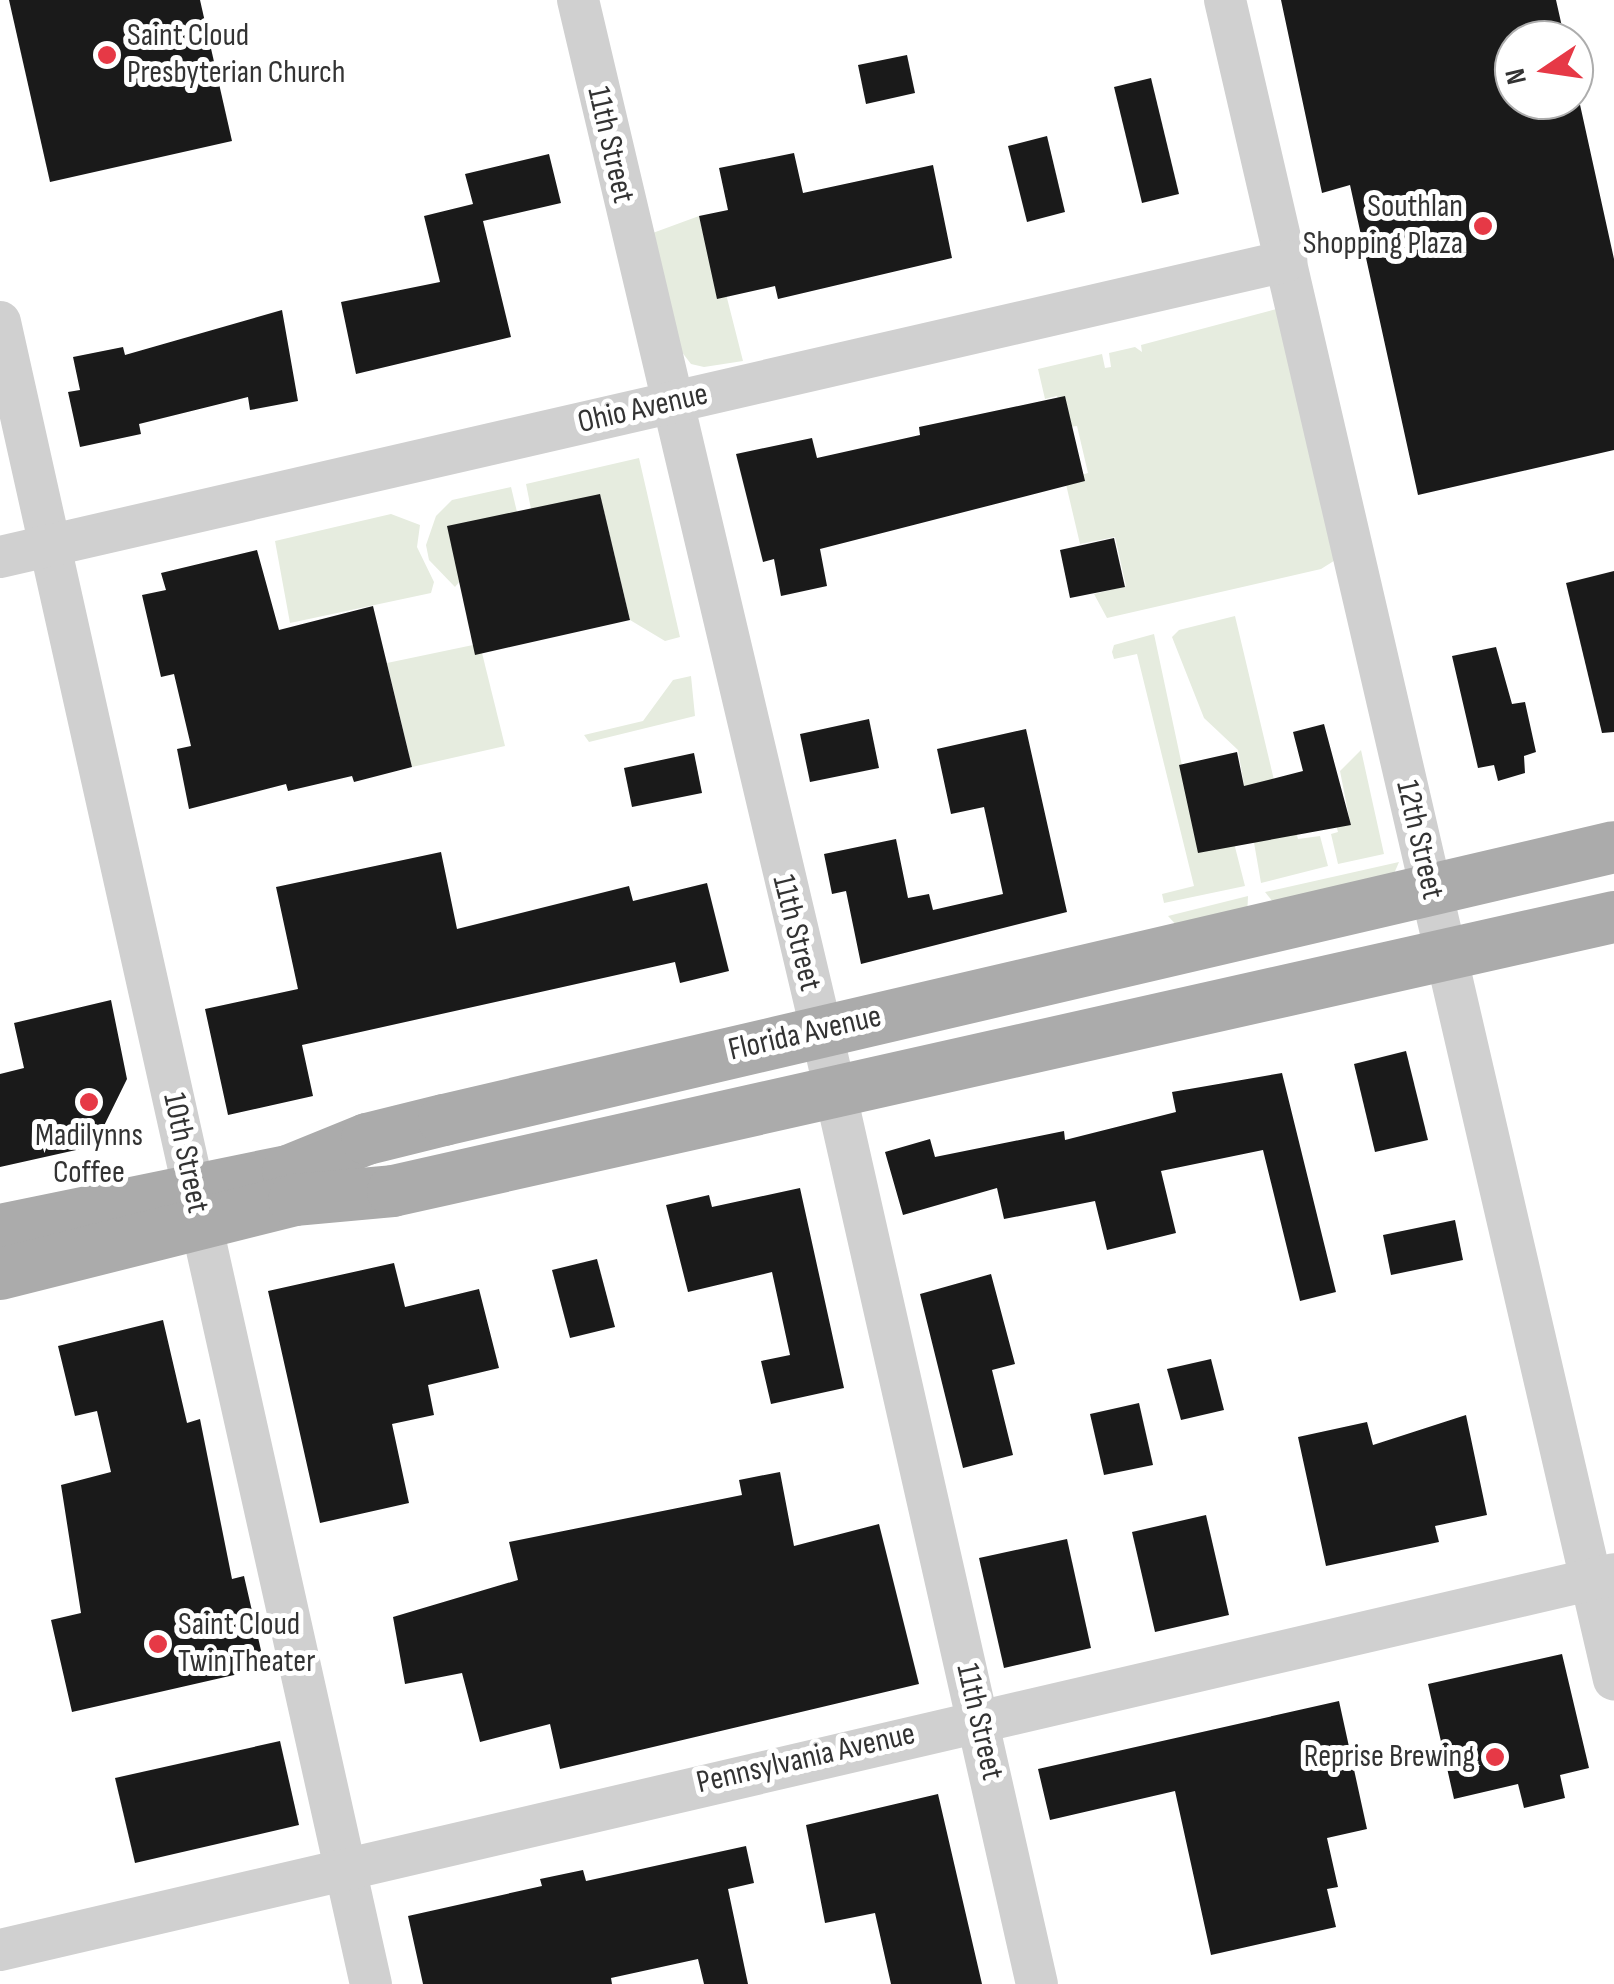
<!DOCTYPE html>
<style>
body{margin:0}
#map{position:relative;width:1614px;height:1984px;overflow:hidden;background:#fff;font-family:"Sofia Sans Condensed",sans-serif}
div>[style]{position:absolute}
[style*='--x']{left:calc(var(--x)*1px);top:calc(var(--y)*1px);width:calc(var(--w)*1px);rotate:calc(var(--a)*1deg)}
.green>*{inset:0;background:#e6ecdf}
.building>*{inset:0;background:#1a1a1a}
.minor>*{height:42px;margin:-21px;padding:0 21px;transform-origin:21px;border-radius:21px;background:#d0d0d0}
.major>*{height:52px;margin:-26px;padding:0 26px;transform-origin:26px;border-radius:26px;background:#ababab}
.dots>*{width:28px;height:28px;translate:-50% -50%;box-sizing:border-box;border:5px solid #fff;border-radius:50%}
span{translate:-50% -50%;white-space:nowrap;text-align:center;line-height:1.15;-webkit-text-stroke:10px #fff;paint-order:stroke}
.poi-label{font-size:32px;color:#333}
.left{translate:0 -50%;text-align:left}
.right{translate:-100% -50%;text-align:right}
.street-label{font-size:32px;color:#333}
.north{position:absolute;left:1494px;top:20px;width:100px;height:100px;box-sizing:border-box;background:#fff;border:2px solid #adadad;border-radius:50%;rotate:257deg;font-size:28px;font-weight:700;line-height:40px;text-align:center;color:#333}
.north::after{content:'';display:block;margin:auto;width:35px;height:45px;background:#e63946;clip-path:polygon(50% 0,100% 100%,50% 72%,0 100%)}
</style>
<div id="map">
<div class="green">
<div style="clip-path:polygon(699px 216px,718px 295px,726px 294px,743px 361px,704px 367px,691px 364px,678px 347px,650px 234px)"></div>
<div style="clip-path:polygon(1280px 308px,1337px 559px,1321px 569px,1107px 618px,1094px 594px,1126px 586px,1115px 537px,1080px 544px,1065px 480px,1088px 473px,1077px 426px,1069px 427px,1057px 396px,1045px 399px,1038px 369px,1102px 354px,1105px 368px,1111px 367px,1109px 353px,1135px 347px,1142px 352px,1141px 345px)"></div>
<div style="clip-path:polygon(639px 458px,680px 637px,665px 641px,630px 620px,600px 495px,531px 509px,526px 484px)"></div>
<div style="clip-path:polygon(511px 487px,517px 512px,455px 587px,429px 560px,426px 545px,436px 516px,452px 500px)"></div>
<div style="clip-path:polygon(391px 514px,420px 525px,417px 547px,434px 582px,431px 593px,290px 623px,275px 541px)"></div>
<div style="clip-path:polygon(1235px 616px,1274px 780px,1282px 779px,1298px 839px,1320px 836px,1328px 866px,1261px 883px,1238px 750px,1204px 718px,1172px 637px,1179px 630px)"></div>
<div style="clip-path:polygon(1154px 634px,1200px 850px,1234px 843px,1245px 886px,1164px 903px,1162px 894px,1194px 886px,1137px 654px,1114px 659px,1112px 652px,1114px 645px)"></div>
<div style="clip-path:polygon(473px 645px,482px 653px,505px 746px,412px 767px,387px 663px)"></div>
<div style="clip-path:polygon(691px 676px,695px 716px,589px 742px,584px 735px,643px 721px,673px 680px)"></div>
<div style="clip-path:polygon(1361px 750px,1384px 854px,1338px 864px,1331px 834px,1338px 832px,1335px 821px,1349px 817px,1340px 771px)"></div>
<div style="clip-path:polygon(1399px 862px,1390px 883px,1281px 912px,1265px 892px)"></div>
<div style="clip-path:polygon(1248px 896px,1247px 918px,1178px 927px,1168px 916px)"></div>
</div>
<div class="building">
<div style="clip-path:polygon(9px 0,200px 0,232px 141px,50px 182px)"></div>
<div style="clip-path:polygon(1281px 0,1556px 0,1565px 40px,1514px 40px,1514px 100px,1579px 100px,1614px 259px,1614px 450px,1418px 495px,1350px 185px,1322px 193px)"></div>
<div style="clip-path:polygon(907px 55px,915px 93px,866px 104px,858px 65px)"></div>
<div style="clip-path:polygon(1151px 78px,1179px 194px,1142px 203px,1114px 87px)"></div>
<div style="clip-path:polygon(1047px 136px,1065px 212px,1027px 222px,1008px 146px)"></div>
<div style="clip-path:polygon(794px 153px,803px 193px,933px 165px,952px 258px,778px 299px,775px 286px,717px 299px,699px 216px,728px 210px,719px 168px)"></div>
<div style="clip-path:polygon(549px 154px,561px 203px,483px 221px,511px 337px,356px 374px,341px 302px,440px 282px,424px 216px,473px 204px,465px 174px)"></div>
<div style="clip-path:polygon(282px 310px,298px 401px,250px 410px,248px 397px,139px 424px,141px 434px,80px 447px,68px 392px,80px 390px,73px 357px,123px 347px,125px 355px)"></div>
<div style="clip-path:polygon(1065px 396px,1085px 481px,820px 549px,827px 586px,781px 596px,774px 559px,763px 562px,736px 454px,812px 438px,817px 458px,920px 435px,919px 427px)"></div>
<div style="clip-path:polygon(600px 494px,630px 620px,475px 655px,447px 526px)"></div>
<div style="clip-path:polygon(1114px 538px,1125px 587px,1070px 598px,1060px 550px)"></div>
<div style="clip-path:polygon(257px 550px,279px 630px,373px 606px,412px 767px,354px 782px,352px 776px,288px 791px,286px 784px,189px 809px,177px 749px,191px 746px,174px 674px,161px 677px,142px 595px,166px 590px,161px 573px)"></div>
<div style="clip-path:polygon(1614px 571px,1614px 732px,1602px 733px,1566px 583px)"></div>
<div style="clip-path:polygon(1496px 647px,1512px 704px,1525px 702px,1536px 752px,1524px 756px,1525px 773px,1498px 781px,1494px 765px,1478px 768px,1452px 656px)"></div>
<div style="clip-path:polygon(869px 719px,879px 768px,810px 782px,800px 734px)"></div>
<div style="clip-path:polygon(1324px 724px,1351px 825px,1198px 853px,1179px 765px,1237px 752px,1244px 786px,1303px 771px,1293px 732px)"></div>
<div style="clip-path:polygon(1026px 729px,1067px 912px,861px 964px,846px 891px,832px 894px,824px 854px,896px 839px,908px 898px,929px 894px,933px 910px,1003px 894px,984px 807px,951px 814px,937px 749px)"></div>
<div style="clip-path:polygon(694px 753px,702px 793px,632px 807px,624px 768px)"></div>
<div style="clip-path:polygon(441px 852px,457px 929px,629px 886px,633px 901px,707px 883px,729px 971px,680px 983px,675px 962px,302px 1045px,313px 1096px,228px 1115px,205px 1009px,298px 989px,276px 887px)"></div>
<div style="clip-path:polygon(111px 1000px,127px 1079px,94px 1146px,0 1167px,0 1074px,24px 1068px,14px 1023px)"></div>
<div style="clip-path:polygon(1406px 1051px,1428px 1140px,1375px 1152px,1354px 1064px)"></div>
<div style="clip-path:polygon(1282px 1073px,1336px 1292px,1300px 1301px,1263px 1150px,1161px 1171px,1176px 1233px,1107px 1250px,1095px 1201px,1004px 1219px,997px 1188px,903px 1215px,885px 1152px,930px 1139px,935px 1157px,1064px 1131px,1065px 1140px,1176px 1112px,1172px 1092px)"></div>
<div style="clip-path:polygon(800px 1188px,844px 1388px,771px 1404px,761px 1361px,790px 1355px,772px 1272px,688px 1292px,666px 1205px,709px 1195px,712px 1207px)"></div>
<div style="clip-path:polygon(1455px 1220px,1463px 1260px,1391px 1275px,1383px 1235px)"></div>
<div style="clip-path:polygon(597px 1259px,615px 1327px,570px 1338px,552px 1270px)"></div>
<div style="clip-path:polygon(394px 1263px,405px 1307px,479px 1289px,499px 1368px,428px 1385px,434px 1415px,392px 1424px,409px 1503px,320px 1523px,268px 1291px)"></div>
<div style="clip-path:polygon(991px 1274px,1015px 1364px,992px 1370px,1013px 1455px,963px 1468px,920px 1294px)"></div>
<div style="clip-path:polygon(163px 1320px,187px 1423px,200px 1419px,232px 1579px,244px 1576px,265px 1668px,72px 1712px,51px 1620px,81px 1613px,61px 1485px,111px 1472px,97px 1411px,75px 1416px,58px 1346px)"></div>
<div style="clip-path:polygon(1211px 1359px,1224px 1410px,1181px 1420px,1167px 1369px)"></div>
<div style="clip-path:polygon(1139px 1403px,1153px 1465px,1104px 1475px,1090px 1414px)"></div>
<div style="clip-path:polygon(1466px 1415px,1487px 1515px,1435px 1526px,1439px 1542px,1326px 1566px,1298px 1437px,1367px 1422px,1373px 1445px)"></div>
<div style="clip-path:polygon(780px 1472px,794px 1546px,879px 1524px,919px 1684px,560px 1769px,550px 1724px,480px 1742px,462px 1673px,405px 1684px,393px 1617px,518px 1580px,509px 1542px,742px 1495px,739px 1480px)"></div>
<div style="clip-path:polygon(1206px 1515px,1229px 1615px,1155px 1632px,1132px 1532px)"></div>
<div style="clip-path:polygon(1067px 1539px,1091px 1648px,1004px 1668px,979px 1558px)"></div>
<div style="clip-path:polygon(1562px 1654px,1589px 1768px,1560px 1775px,1565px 1798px,1524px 1808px,1518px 1784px,1454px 1799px,1428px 1684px)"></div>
<div style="clip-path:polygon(1339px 1701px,1367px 1829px,1327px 1838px,1338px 1887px,1327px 1889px,1336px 1927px,1211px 1955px,1175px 1791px,1050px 1820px,1038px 1769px)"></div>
<div style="clip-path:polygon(280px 1741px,299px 1825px,135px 1863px,115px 1778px)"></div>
<div style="clip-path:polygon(938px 1794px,982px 1984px,891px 1984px,875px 1913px,825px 1923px,806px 1825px)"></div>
<div style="clip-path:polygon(746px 1846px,754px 1883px,728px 1889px,748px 1984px,704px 1984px,698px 1959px,611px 1978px,612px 1984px,423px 1984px,408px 1916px,542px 1886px,540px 1879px,583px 1870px,586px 1881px)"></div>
</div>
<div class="minor">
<div style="--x:578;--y:0;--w:1057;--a:76.71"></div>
<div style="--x:821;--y:1029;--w:979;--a:77.26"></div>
<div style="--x:1225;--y:0;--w:1724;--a:76.96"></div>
<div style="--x:0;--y:322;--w:1703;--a:77.42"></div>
<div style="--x:0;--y:557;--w:1320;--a:-12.96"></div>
<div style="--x:0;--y:1950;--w:1657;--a:-13.11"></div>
</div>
<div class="major">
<div style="--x:0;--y:1230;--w:294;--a:-11.6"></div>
<div style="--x:288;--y:1171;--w:85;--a:-22.1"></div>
<div style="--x:367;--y:1139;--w:79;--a:-13.9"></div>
<div style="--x:444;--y:1120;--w:1201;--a:-13.13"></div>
<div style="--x:0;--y:1274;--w:303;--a:-14.1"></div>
<div style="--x:294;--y:1200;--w:99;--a:-5.2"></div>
<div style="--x:393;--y:1191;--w:1251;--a:-12.65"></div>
</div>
<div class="dots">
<div style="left:107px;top:55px;background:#e63946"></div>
<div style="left:1483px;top:226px;background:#e63946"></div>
<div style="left:89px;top:1102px;background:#e63946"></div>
<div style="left:158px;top:1644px;background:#e63946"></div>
<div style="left:1495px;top:1757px;background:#e63946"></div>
</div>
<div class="poi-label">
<span class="left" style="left:127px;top:55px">Saint Cloud<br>Presbyterian Church</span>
<span class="right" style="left:1463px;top:226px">Southlan<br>Shopping Plaza</span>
<span style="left:89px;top:1155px">Madilynns<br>Coffee</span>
<span class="left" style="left:178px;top:1644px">Saint Cloud<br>Twin Theater</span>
<span class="right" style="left:1475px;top:1757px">Reprise Brewing</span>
</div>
<div class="street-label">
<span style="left:610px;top:145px;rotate:77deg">11th Street</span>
<span style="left:643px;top:409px;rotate:-13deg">Ohio Avenue</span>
<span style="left:1419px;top:840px;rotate:77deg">12th Street</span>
<span style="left:796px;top:933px;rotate:76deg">11th Street</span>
<span style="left:805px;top:1034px;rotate:-13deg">Florida Avenue</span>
<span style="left:185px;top:1153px;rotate:78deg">10th Street</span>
<span style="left:979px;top:1722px;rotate:77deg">11th Street</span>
<span style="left:806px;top:1759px;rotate:-13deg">Pennsylvania Avenue</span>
</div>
<div class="north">N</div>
</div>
